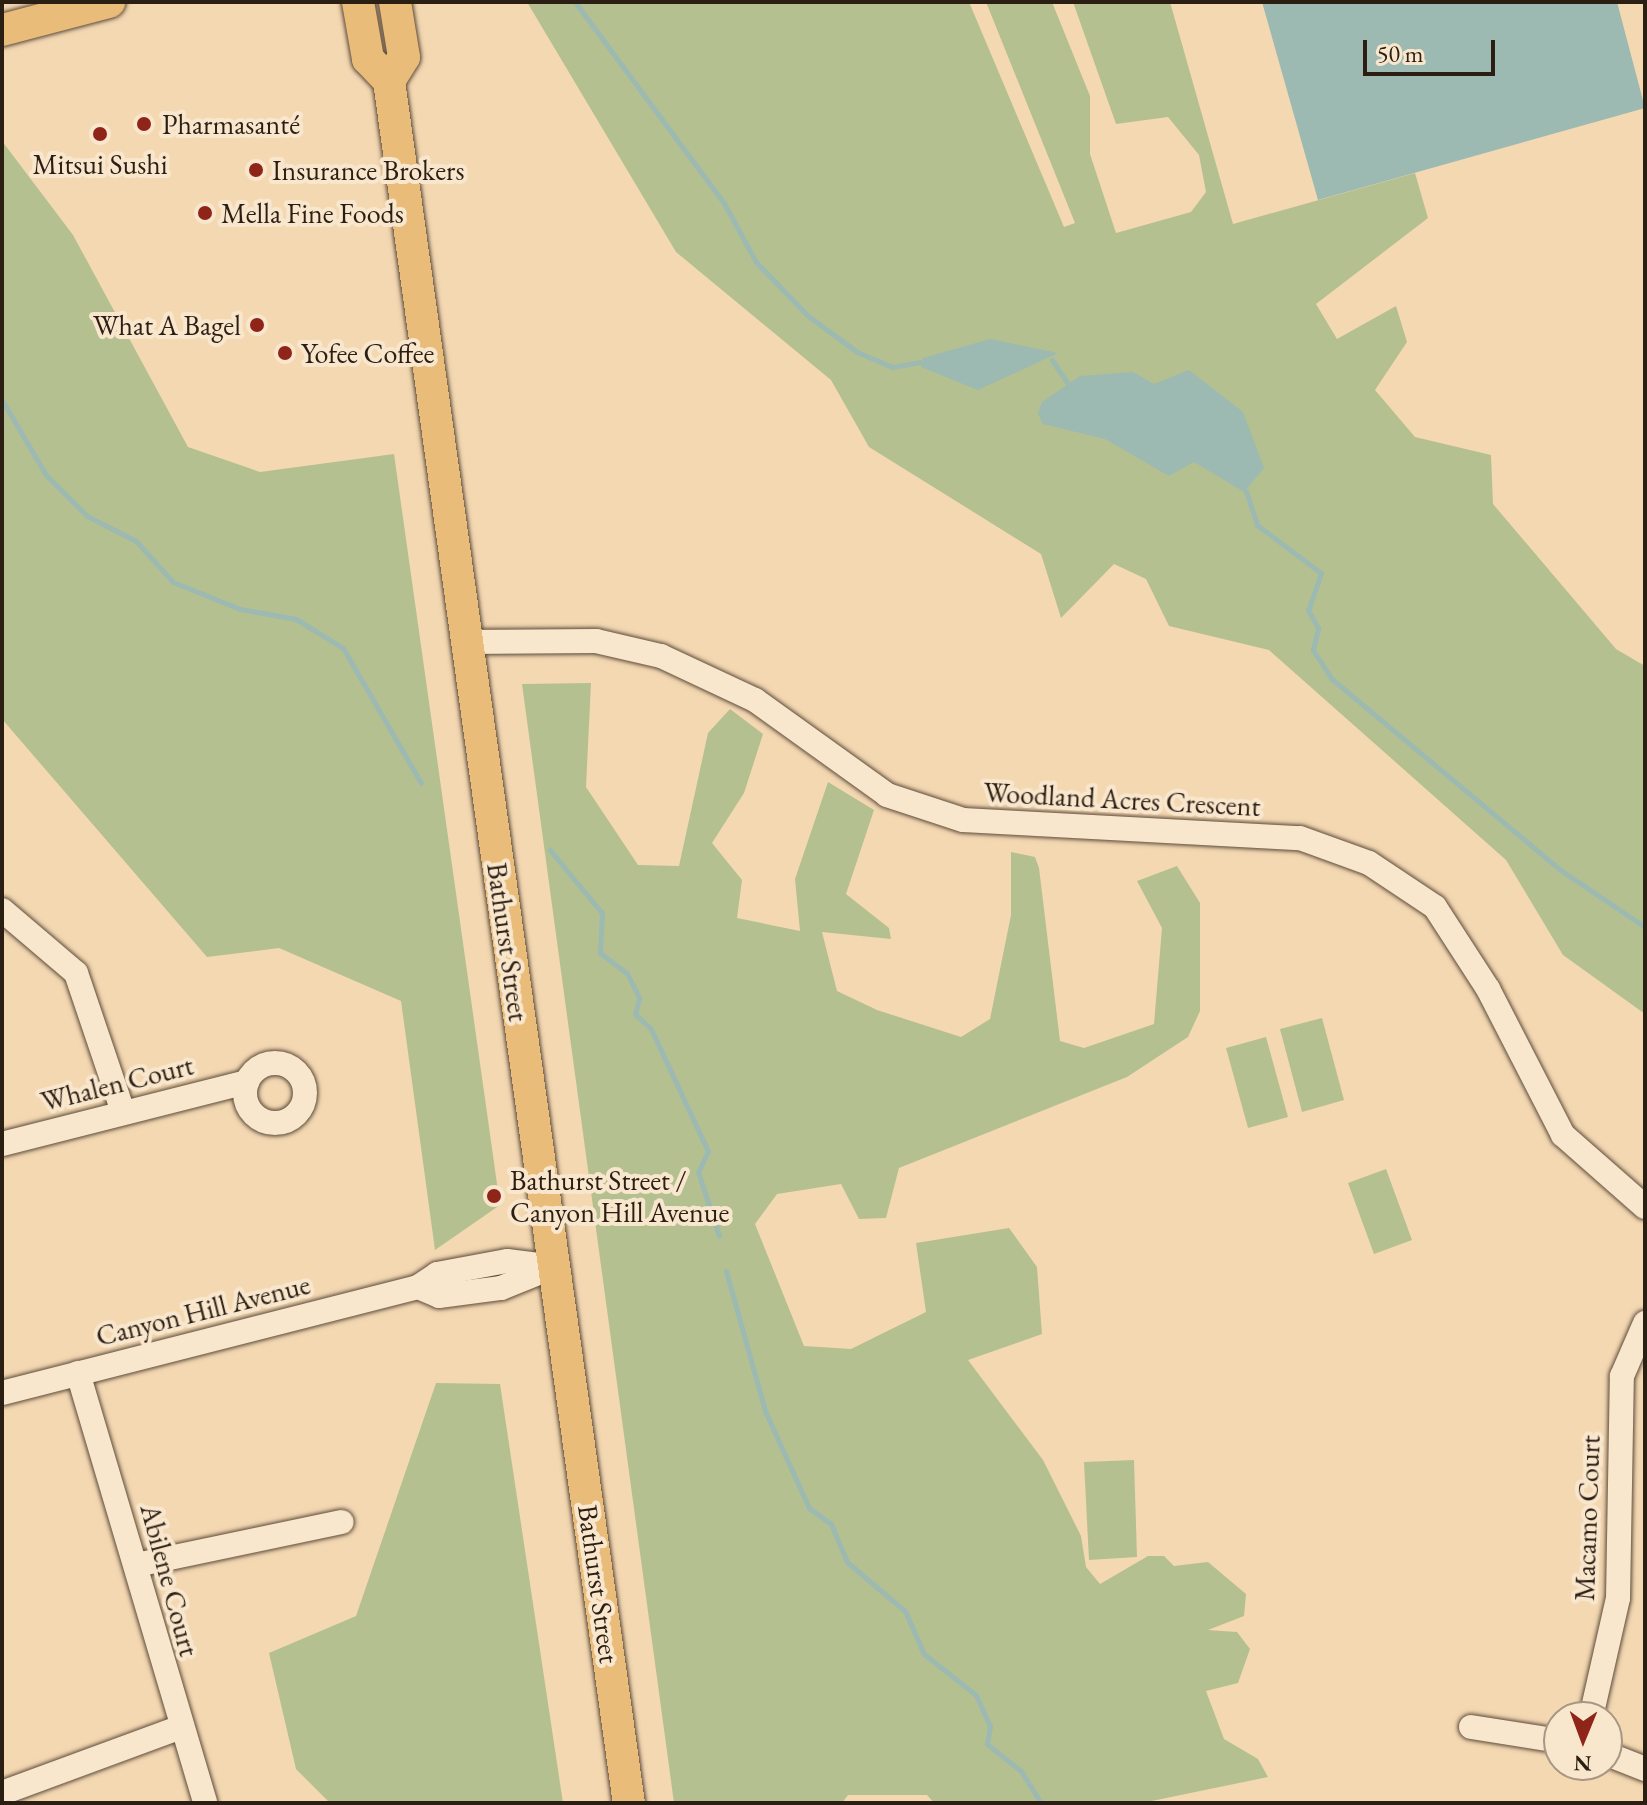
<!DOCTYPE html>
<meta charset="utf-8">
<style>
body{margin:0}
#map{position:relative;width:1647px;height:1805px;overflow:hidden;background:#f4d8b2;font-family:"EB Garamond",serif}
div>[style]{position:absolute}
[style*='--x']{left:calc(var(--x)*1px);top:calc(var(--y)*1px);width:calc(var(--w)*1px);rotate:calc(var(--a)*1deg)}
.green>*{inset:0;background:#b5c090}
.water>*{inset:0;background:#9cb9b2}
.stream>*{height:5px;margin:-2.5px;padding:0 2.5px;transform-origin:2.5px;border-radius:2.5px;background:#9cb9b2}
.roads{filter:drop-shadow(0 0 2px #5d4c3b) drop-shadow(0 0 2px #5d4c3b)}
.minor>*{height:24px;margin:-12px;padding:0 12px;transform-origin:12px;border-radius:12px;background:#f8e6cd}
.minor>.ring{margin:-12px;padding:0;box-sizing:content-box;background:none;border:24px solid #f8e6cd;border-radius:50%}
.major>*{height:32px;margin:-16px;padding:0 16px;transform-origin:16px;border-radius:16px;background:#eabc79}
.dots>*{width:22px;height:22px;translate:-50% -50%;box-sizing:border-box;border:4px solid #f8e6cd;border-radius:50%}
span{translate:-50% -50%;white-space:nowrap;text-align:center;line-height:1.15;-webkit-text-stroke:8px #f8e6cd;paint-order:stroke}
.poi-label{font-size:28px;color:#2b1e13}
.left{translate:0 -50%;text-align:left}
.right{translate:-100% -50%;text-align:right}
.street-label{font-size:28px;color:#2b1e13}
.frame{position:absolute;inset:0;border:4px solid #2b1e13;pointer-events:none}
.north{position:absolute;left:1543px;top:1701px;width:80px;height:80px;box-sizing:border-box;background:#f8e6cd;border:2px solid #a69683;border-radius:50%;rotate:181deg;font-size:22px;font-weight:700;line-height:32px;text-align:center;color:#2b1e13}
.north::after{content:'';display:block;margin:auto;width:28px;height:36px;background:#8f2418;clip-path:polygon(50% 0,100% 100%,50% 72%,0 100%)}
.scale{position:absolute;left:1363px;top:40px;width:132px;height:36px;box-sizing:border-box;border:4px solid #2b1e13;border-top:0;padding-left:10px;font-size:24px;line-height:28px;white-space:nowrap;color:#2b1e13;-webkit-text-stroke:6px #f8e6cd;paint-order:stroke}
</style>
<div id="map">
<div class="green">
<div style="clip-path:polygon(527px 2px,969px 2px,1064px 227px,1075px 223px,986px 2px,1052px 2px,1090px 96px,1090px 154px,1116px 233px,1191px 212px,1206px 192px,1199px 155px,1168px 117px,1116px 124px,1073px 2px,1170px 2px,1233px 224px,1415px 173px,1428px 218px,1316px 304px,1337px 339px,1396px 306px,1407px 342px,1375px 390px,1415px 437px,1491px 455px,1493px 504px,1616px 649px,1645px 666px,1645px 1014px,1563px 955px,1506px 860px,1269px 650px,1169px 626px,1146px 579px,1114px 564px,1061px 618px,1041px 554px,869px 447px,831px 380px,676px 252px)"></div>
<div style="clip-path:polygon(2px 141px,73px 235px,188px 447px,260px 472px,394px 454px,500px 1205px,435px 1250px,401px 1001px,279px 948px,207px 957px,2px 719px)"></div>
<div style="clip-path:polygon(591px 683px,586px 787px,638px 865px,679px 866px,708px 733px,730px 709px,763px 734px,744px 793px,712px 843px,742px 880px,737px 918px,800px 931px,795px 879px,828px 782px,874px 810px,846px 894px,889px 928px,891px 939px,822px 932px,837px 991px,877px 1010px,961px 1037px,990px 1019px,1011px 915px,1011px 852px,1035px 857px,1039px 868px,1060px 1041px,1084px 1048px,1154px 1024px,1162px 928px,1137px 881px,1177px 866px,1200px 903px,1200px 1011px,1188px 1037px,1127px 1077px,899px 1168px,886px 1218px,859px 1219px,841px 1184px,777px 1194px,755px 1224px,804px 1346px,851px 1349px,926px 1312px,916px 1243px,1009px 1228px,1037px 1267px,1042px 1334px,968px 1360px,1043px 1460px,1081px 1536px,1086px 1567px,1100px 1584px,1148px 1556px,1164px 1556px,1174px 1566px,1208px 1562px,1246px 1594px,1244px 1616px,1208px 1630px,1237px 1632px,1250px 1649px,1238px 1683px,1206px 1691px,1224px 1739px,1258px 1759px,1268px 1777px,1142px 1803px,934px 1803px,927px 1795px,848px 1795px,842px 1803px,674px 1803px,522px 684px)"></div>
<div style="clip-path:polygon(1322px 1018px,1344px 1100px,1302px 1112px,1280px 1029px)"></div>
<div style="clip-path:polygon(1266px 1037px,1288px 1117px,1248px 1128px,1226px 1048px)"></div>
<div style="clip-path:polygon(1386px 1169px,1412px 1240px,1374px 1254px,1348px 1183px)"></div>
<div style="clip-path:polygon(436px 1383px,500px 1384px,563px 1803px,330px 1803px,296px 1769px,269px 1653px,356px 1616px)"></div>
<div style="clip-path:polygon(1134px 1460px,1137px 1557px,1089px 1560px,1084px 1462px)"></div>
</div>
<div class="water">
<div style="clip-path:polygon(1617px 2px,1645px 108px,1318px 200px,1262px 2px)"></div>
<div style="clip-path:polygon(990px 339px,1058px 353px,978px 390px,921px 367px,923px 358px)"></div>
<div style="clip-path:polygon(1189px 370px,1243px 412px,1264px 468px,1244px 492px,1194px 462px,1169px 476px,1105px 439px,1043px 424px,1038px 414px,1042px 402px,1080px 376px,1133px 372px,1154px 384px)"></div>
</div>
<div class="stream">
<div style="--x:575;--y:2;--w:252;--a:53.5"></div>
<div style="--x:725;--y:205;--w:65;--a:61.5"></div>
<div style="--x:756;--y:262;--w:74;--a:46.1"></div>
<div style="--x:807;--y:315;--w:62;--a:36.5"></div>
<div style="--x:857;--y:352;--w:38;--a:23"></div>
<div style="--x:892;--y:367;--w:28;--a:-10"></div>
<div style="--x:1052;--y:360;--w:30;--a:56"></div>
<div style="--x:2;--y:400;--w:87;--a:59.6"></div>
<div style="--x:46;--y:475;--w:58;--a:45"></div>
<div style="--x:87;--y:516;--w:55;--a:27"></div>
<div style="--x:136;--y:541;--w:55;--a:47.9"></div>
<div style="--x:173;--y:582;--w:72;--a:21.9"></div>
<div style="--x:240;--y:609;--w:57;--a:10.1"></div>
<div style="--x:296;--y:619;--w:55;--a:31.7"></div>
<div style="--x:343;--y:648;--w:156;--a:60"></div>
<div style="--x:1246;--y:491;--w:36;--a:72"></div>
<div style="--x:1257;--y:525;--w:80;--a:36.9"></div>
<div style="--x:1321;--y:573;--w:39;--a:109"></div>
<div style="--x:1308;--y:610;--w:21;--a:61"></div>
<div style="--x:1318;--y:628;--w:23;--a:103"></div>
<div style="--x:1313;--y:650;--w:35;--a:57"></div>
<div style="--x:1332;--y:679;--w:296;--a:39.9"></div>
<div style="--x:1559;--y:869;--w:104;--a:34"></div>
<div style="--x:550;--y:850;--w:82;--a:50.5"></div>
<div style="--x:602;--y:913;--w:40;--a:92.9"></div>
<div style="--x:600;--y:953;--w:34;--a:37"></div>
<div style="--x:627;--y:973;--w:28;--a:64"></div>
<div style="--x:639;--y:998;--w:16;--a:104"></div>
<div style="--x:635;--y:1014;--w:22;--a:43"></div>
<div style="--x:651;--y:1029;--w:135;--a:65"></div>
<div style="--x:708;--y:1151;--w:23;--a:115"></div>
<div style="--x:698;--y:1172;--w:67;--a:71.8"></div>
<div style="--x:726;--y:1271;--w:145;--a:74.4"></div>
<div style="--x:765;--y:1411;--w:107;--a:65.6"></div>
<div style="--x:809;--y:1508;--w:27;--a:36"></div>
<div style="--x:831;--y:1524;--w:41;--a:67.2"></div>
<div style="--x:847;--y:1562;--w:76;--a:40.2"></div>
<div style="--x:905;--y:1611;--w:47;--a:66.2"></div>
<div style="--x:924;--y:1654;--w:66;--a:38.3"></div>
<div style="--x:976;--y:1695;--w:34;--a:66"></div>
<div style="--x:990;--y:1726;--w:18;--a:99"></div>
<div style="--x:987;--y:1744;--w:43;--a:38.5"></div>
<div style="--x:1021;--y:1771;--w:38;--a:58"></div>
</div>
<div class="roads">
<div class="minor">
<div style="--x:465;--y:642;--w:131;--a:-0.4"></div>
<div style="--x:596;--y:641;--w:67;--a:13"></div>
<div style="--x:661;--y:656;--w:104;--a:25.1"></div>
<div style="--x:755;--y:700;--w:163;--a:35.7"></div>
<div style="--x:887;--y:795;--w:80;--a:18.2"></div>
<div style="--x:963;--y:820;--w:337;--a:3.1"></div>
<div style="--x:1300;--y:838;--w:73;--a:19.9"></div>
<div style="--x:1369;--y:863;--w:79;--a:33.7"></div>
<div style="--x:1435;--y:907;--w:98;--a:57.1"></div>
<div style="--x:1488;--y:989;--w:164;--a:62.8"></div>
<div style="--x:1563;--y:1135;--w:109;--a:41.3"></div>
<div style="--x:2;--y:910;--w:97;--a:40.4"></div>
<div style="--x:76;--y:973;--w:147;--a:71.3"></div>
<div class="ring" style="left:245px;top:1063px;width:36px;height:36px"></div>
<div style="--x:2;--y:1144;--w:253;--a:-14.2"></div>
<div style="--x:418;--y:1287;--w:23;--a:23"></div>
<div style="--x:439;--y:1296;--w:63;--a:-7.4"></div>
<div style="--x:501;--y:1288;--w:56;--a:-22"></div>
<div style="--x:78;--y:1373;--w:448;--a:73.5"></div>
<div style="--x:2;--y:1393;--w:429;--a:-14.3"></div>
<div style="--x:418;--y:1287;--w:23;--a:-34"></div>
<div style="--x:437;--y:1274;--w:71;--a:-10.5"></div>
<div style="--x:507;--y:1261;--w:48;--a:7.1"></div>
<div style="--x:136;--y:1565;--w:210;--a:-11.8"></div>
<div style="--x:1591;--y:1717;--w:122;--a:-77.2"></div>
<div style="--x:1618;--y:1598;--w:222;--a:-89"></div>
<div style="--x:1622;--y:1376;--w:58;--a:-66.5"></div>
<div style="--x:1471;--y:1727;--w:89;--a:9"></div>
<div style="--x:1607;--y:1754;--w:41;--a:21.5"></div>
<div style="--x:2;--y:1793;--w:189;--a:-20.2"></div>
</div>
<div class="major">
<div style="--x:358;--y:2;--w:58;--a:80"></div>
<div style="--x:368;--y:59;--w:30;--a:46"></div>
<div style="--x:389;--y:81;--w:1739;--a:82.07"></div>
<div style="--x:2;--y:30;--w:111;--a:-14.7"></div>
<div style="--x:389;--y:81;--w:28;--a:-58"></div>
<div style="--x:404;--y:57;--w:56;--a:-99.3"></div>
</div>
</div>
<div class="dots">
<div style="left:144px;top:124px;background:#8f2418"></div>
<div style="left:100px;top:134px;background:#8f2418"></div>
<div style="left:256px;top:170px;background:#8f2418"></div>
<div style="left:205px;top:213px;background:#8f2418"></div>
<div style="left:257px;top:325px;background:#8f2418"></div>
<div style="left:285px;top:353px;background:#8f2418"></div>
<div style="left:494px;top:1196px;background:#8f2418"></div>
</div>
<div class="poi-label">
<span class="left" style="left:162px;top:124px">Pharmasanté</span>
<span style="left:100px;top:164px">Mitsui Sushi</span>
<span class="left" style="left:272px;top:170px">Insurance Brokers</span>
<span class="left" style="left:221px;top:213px">Mella Fine Foods</span>
<span class="right" style="left:241px;top:325px">What A Bagel</span>
<span class="left" style="left:301px;top:353px">Yofee Coffee</span>
<span class="left" style="left:510px;top:1196px">Bathurst Street /<br>Canyon Hill Avenue</span>
</div>
<div class="street-label">
<span style="left:1122px;top:799px;rotate:3deg">Woodland Acres Crescent</span>
<span style="left:508px;top:942px;rotate:82deg">Bathurst Street</span>
<span style="left:117px;top:1083px;rotate:-14deg">Whalen Court</span>
<span style="left:203px;top:1310px;rotate:-14deg">Canyon Hill Avenue</span>
<span style="left:1587px;top:1518px;rotate:-88deg">Macamo Court</span>
<span style="left:170px;top:1580px;rotate:75deg">Abilene Court</span>
<span style="left:599px;top:1584px;rotate:82deg">Bathurst Street</span>
</div>
<div class="frame"></div>
<div class="north">N</div>
<div class="scale">50 m</div>
</div>
